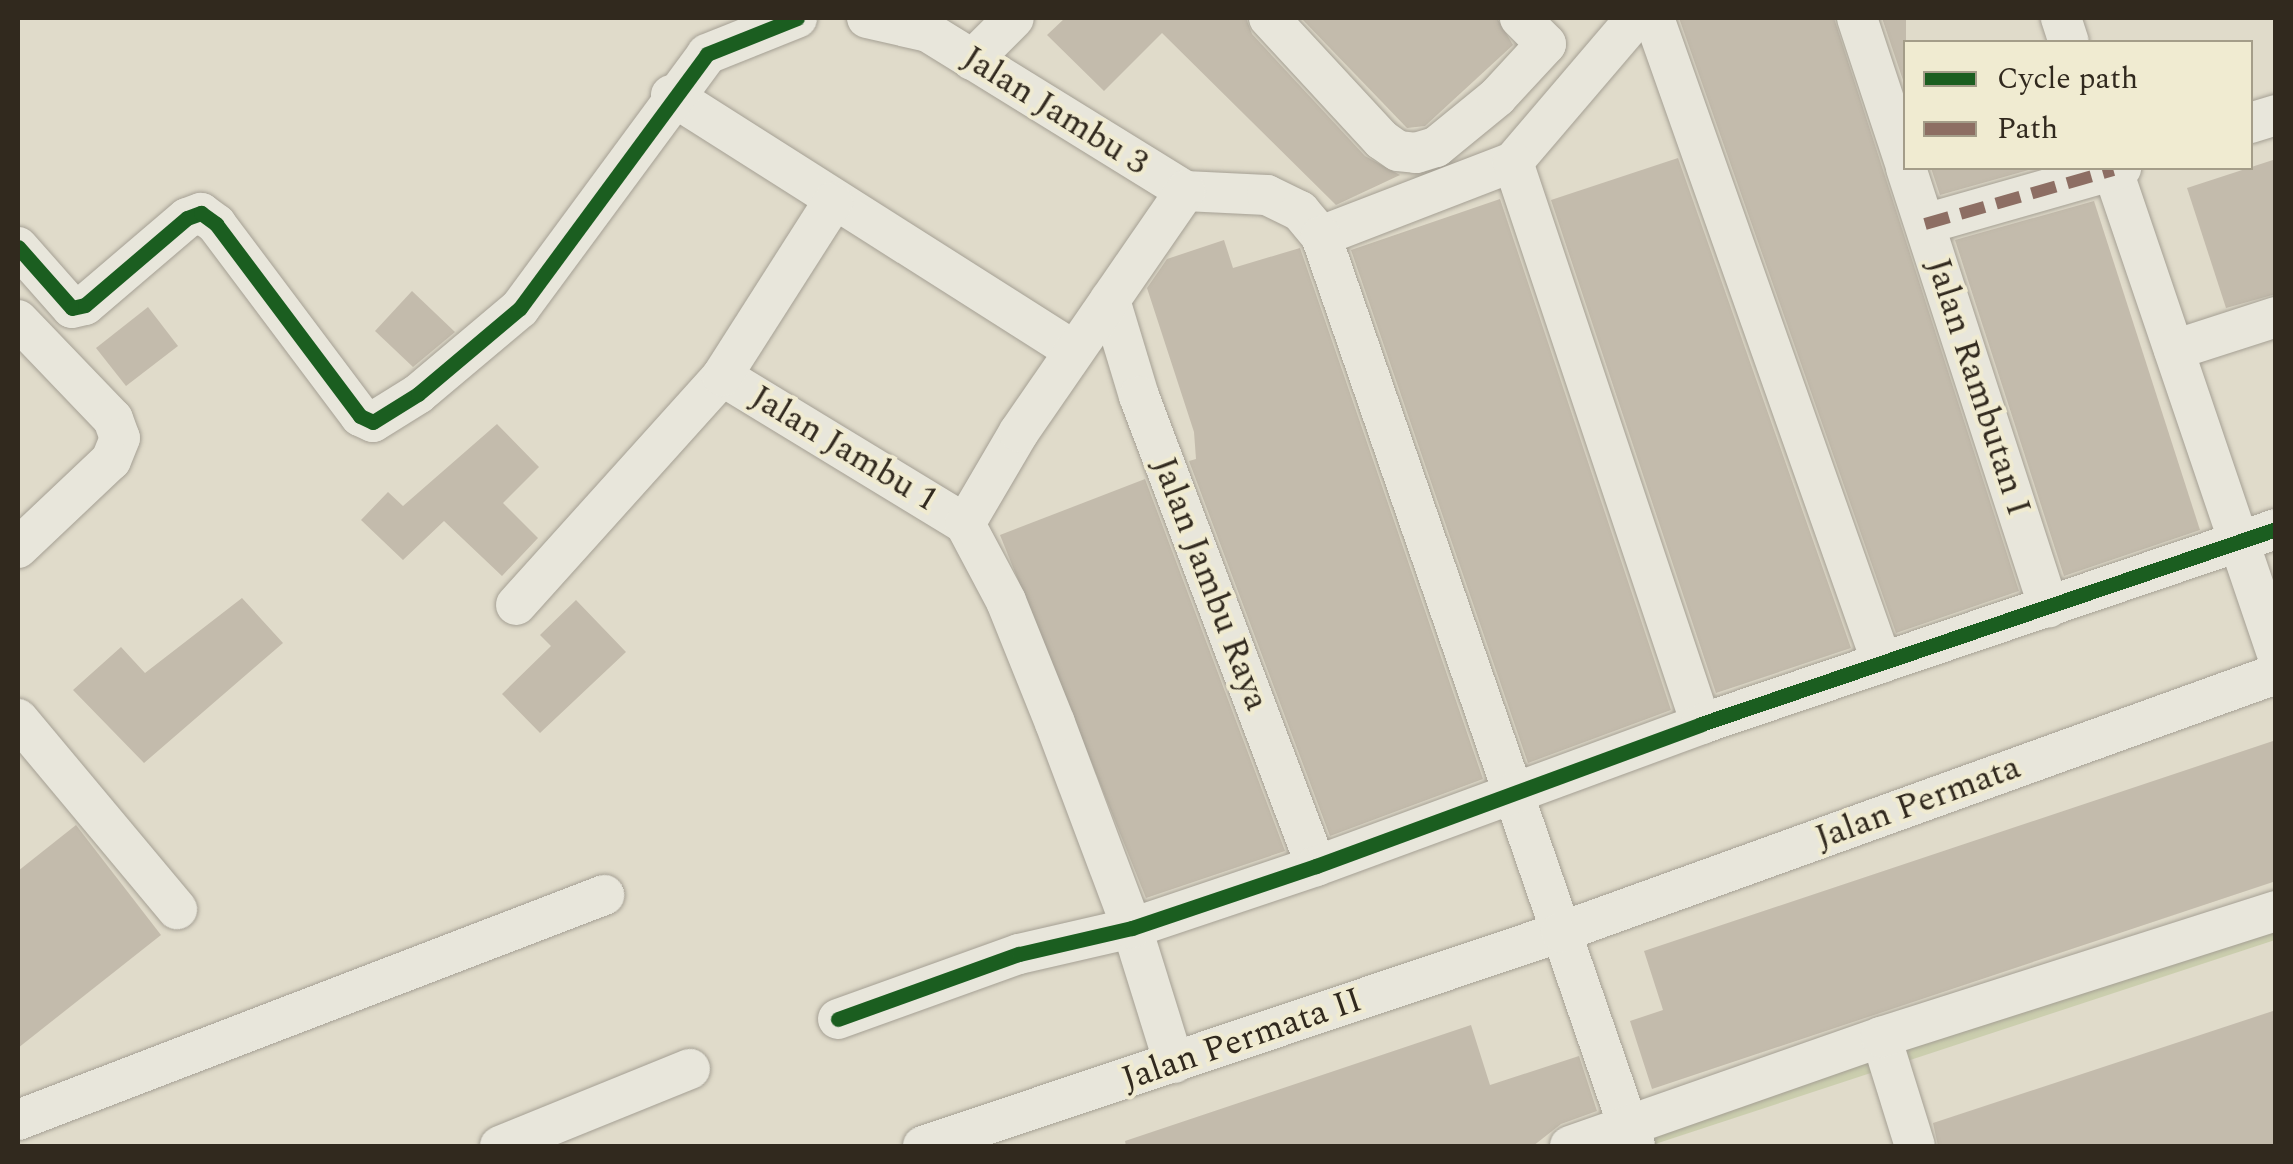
<!DOCTYPE html>
<style>
body{margin:0}
#map{position:relative;width:2293px;height:1164px;overflow:hidden;background:#e0dbca;font-family:Spectral,serif}
div>[style]{position:absolute}
[style*='--x']{left:calc(var(--x)*1px);top:calc(var(--y)*1px);width:calc(var(--w)*1px);rotate:calc(var(--a)*1deg)}
.green>*{inset:0;background:#cbceae}
.building>*{inset:0;background:#c3bbac}
.roads{filter:drop-shadow(0 0 2px #a5a094) drop-shadow(0 0 2px #a5a094)}
.minor>*{height:40px;margin:-20px;padding:0 20px;transform-origin:20px;border-radius:20px;background:#e8e6db}
.quiet>*{height:12px;margin-top:-6px;transform-origin:0;background:repeating-linear-gradient(90deg,#8d6e63 0 25px,transparent 0 37px)}
.cycleway>*{height:15px;margin:-7.5px;padding:0 7.5px;transform-origin:7.5px;border-radius:7.5px;background:#1b5e20}
span{translate:-50% -50%;white-space:nowrap;text-align:center;line-height:1.15;-webkit-text-stroke:8px #f0ebd1;paint-order:stroke}
.street-label{font-size:35px;color:#31291e}
.frame{position:absolute;inset:0;border:20px solid #31291e;pointer-events:none}
.legend{position:absolute;left:1903px;top:40px;width:350px;height:130px;box-sizing:border-box;background:#f0ebd1;border:2px solid #a49d89;margin:0;padding:12px 18px;list-style:none;font-size:30px;color:#31291e}
.legend li{display:flex;align-items:center;gap:20px;height:50px}
.legend b{width:50px;border:2px solid #a49d89}
</style>
<div id="map">
<div class="green">
<div style="clip-path:polygon(2275px 911px,2275px 940px,1649px 1146px,1570px 1146px)"></div>
</div>
<div class="building">
<div style="clip-path:polygon(1065px 18px,1246px 18px,1252px 34px,1365px 156px,1400px 175px,1336px 205px,1162px 33px,1104px 91px,1047px 35px)"></div>
<div style="clip-path:polygon(1301px 18px,1497px 18px,1513px 45px,1425px 126px,1407px 128px)"></div>
<div style="clip-path:polygon(1679px 18px,1834px 18px,2019px 591px,1896px 633px)"></div>
<div style="clip-path:polygon(1882px 18px,1906px 18px,1906px 89px)"></div>
<div style="clip-path:polygon(1678px 158px,1851px 648px,1716px 693px,1551px 200px)"></div>
<div style="clip-path:polygon(2276px 159px,2276px 294px,2226px 308px,2187px 188px)"></div>
<div style="clip-path:polygon(1931px 168px,2036px 168px,1940px 195px)"></div>
<div style="clip-path:polygon(1500px 199px,1671px 710px,1528px 763px,1351px 250px)"></div>
<div style="clip-path:polygon(2094px 201px,2200px 530px,2064px 576px,1955px 240px)"></div>
<div style="clip-path:polygon(1224px 240px,1233px 268px,1300px 248px,1483px 779px,1330px 836px,1189px 461px,1196px 459px,1194px 432px,1147px 288px,1167px 259px)"></div>
<div style="clip-path:polygon(412px 291px,455px 332px,413px 367px,375px 331px)"></div>
<div style="clip-path:polygon(148px 307px,178px 346px,126px 386px,96px 348px)"></div>
<div style="clip-path:polygon(497px 424px,539px 467px,503px 503px,538px 538px,502px 576px,444px 521px,403px 560px,361px 520px,388px 492px,403px 506px)"></div>
<div style="clip-path:polygon(1145px 479px,1285px 851px,1146px 898px,1000px 535px)"></div>
<div style="clip-path:polygon(242px 598px,283px 643px,144px 763px,73px 690px,121px 647px,145px 673px)"></div>
<div style="clip-path:polygon(576px 600px,626px 652px,540px 733px,502px 694px,551px 646px,540px 635px)"></div>
<div style="clip-path:polygon(2276px 740px,2276px 881px,1652px 1089px,1630px 1021px,1663px 1010px,1644px 951px)"></div>
<div style="clip-path:polygon(76px 825px,161px 935px,18px 1048px,18px 871px)"></div>
<div style="clip-path:polygon(2276px 1010px,2276px 1146px,1938px 1146px,1933px 1123px)"></div>
<div style="clip-path:polygon(1471px 1025px,1490px 1085px,1579px 1056px,1597px 1111px,1561px 1124px,1533px 1146px,1126px 1146px,1125px 1141px)"></div>
</div>
<div class="roads">
<div class="minor">
<div style="--x:867;--y:18;--w:63;--a:12.9"></div>
<div style="--x:928;--y:32;--w:302;--a:31.7"></div>
<div style="--x:1185;--y:191;--w:82;--a:2.8"></div>
<div style="--x:1267;--y:195;--w:37;--a:26"></div>
<div style="--x:1300;--y:211;--w:33;--a:50"></div>
<div style="--x:1321;--y:236;--w:206;--a:-21.1"></div>
<div style="--x:1513;--y:162;--w:189;--a:-49.5"></div>
<div style="--x:1269;--y:18;--w:166;--a:47.2"></div>
<div style="--x:1382;--y:140;--w:19;--a:35"></div>
<div style="--x:1398;--y:151;--w:18;--a:6"></div>
<div style="--x:1416;--y:153;--w:21;--a:-17"></div>
<div style="--x:1436;--y:147;--w:79;--a:-39.3"></div>
<div style="--x:1497;--y:97;--w:72;--a:-47.2"></div>
<div style="--x:1546;--y:44;--w:37;--a:-135"></div>
<div style="--x:1654;--y:18;--w:684;--a:70.53"></div>
<div style="--x:1857;--y:18;--w:156;--a:71.7"></div>
<div style="--x:2061;--y:18;--w:25;--a:72"></div>
<div style="--x:972;--y:60;--w:59;--a:-45"></div>
<div style="--x:671;--y:95;--w:477;--a:32.4"></div>
<div style="--x:2250;--y:123;--w:27;--a:-17"></div>
<div style="--x:1513;--y:162;--w:593;--a:71.5"></div>
<div style="--x:1906;--y:168;--w:462;--a:72"></div>
<div style="--x:2112;--y:168;--w:510;--a:71.25"></div>
<div style="--x:1925;--y:224;--w:204;--a:-15.9"></div>
<div style="--x:1321;--y:236;--w:963;--a:70.96"></div>
<div style="--x:18;--y:247;--w:81;--a:48.5"></div>
<div style="--x:72;--y:308;--w:13;--a:-13"></div>
<div style="--x:85;--y:305;--w:134;--a:-40.5"></div>
<div style="--x:187;--y:218;--w:15;--a:-20"></div>
<div style="--x:201;--y:213;--w:19;--a:36"></div>
<div style="--x:216;--y:224;--w:240;--a:53.1"></div>
<div style="--x:360;--y:416;--w:14;--a:25"></div>
<div style="--x:373;--y:422;--w:53;--a:-31.9"></div>
<div style="--x:418;--y:394;--w:133;--a:-40.1"></div>
<div style="--x:520;--y:308;--w:315;--a:-53.6"></div>
<div style="--x:707;--y:54;--w:97;--a:-21.8"></div>
<div style="--x:1110;--y:300;--w:100;--a:73.2"></div>
<div style="--x:1139;--y:396;--w:502;--a:69.36"></div>
<div style="--x:18;--y:320;--w:137;--a:46.2"></div>
<div style="--x:113;--y:419;--w:20;--a:70"></div>
<div style="--x:120;--y:438;--w:24;--a:112"></div>
<div style="--x:111;--y:460;--w:128;--a:136.6"></div>
<div style="--x:2174;--y:350;--w:107;--a:-17.9"></div>
<div style="--x:722;--y:376;--w:285;--a:31.3"></div>
<div style="--x:516;--y:605;--w:308;--a:-48"></div>
<div style="--x:722;--y:376;--w:206;--a:-57.5"></div>
<div style="--x:18;--y:719;--w:248;--a:50.1"></div>
<div style="--x:838;--y:1019;--w:192;--a:-19.8"></div>
<div style="--x:1019;--y:954;--w:116;--a:-13"></div>
<div style="--x:1132;--y:928;--w:194;--a:-18.6"></div>
<div style="--x:1316;--y:866;--w:410;--a:-20.2"></div>
<div style="--x:1701;--y:724;--w:607;--a:-18.73"></div>
<div style="--x:1881;--y:1037;--w:114;--a:72.7"></div>
<div style="--x:1174;--y:1063;--w:141;--a:-107.3"></div>
<div style="--x:1132;--y:928;--w:219;--a:-110.6"></div>
<div style="--x:1055;--y:723;--w:131;--a:-111.9"></div>
<div style="--x:1006;--y:601;--w:87;--a:-118"></div>
<div style="--x:965;--y:524;--w:107;--a:-59.6"></div>
<div style="--x:1019;--y:432;--w:293;--a:-55.4"></div>
<div style="--x:18;--y:1120;--w:628;--a:-21"></div>
<div style="--x:500;--y:1146;--w:205;--a:-22.1"></div>
<div style="--x:923;--y:1146;--w:673;--a:-18.54"></div>
<div style="--x:1561;--y:932;--w:760;--a:-19.84"></div>
<div style="--x:1570;--y:1146;--w:330;--a:-19.3"></div>
<div style="--x:1881;--y:1037;--w:415;--a:-17.7"></div>
</div>
</div>
<div class="quiet">
<div style="--x:1925;--y:224;--w:196;--a:-16"></div>
</div>
<div class="cycleway">
<div style="--x:18;--y:247;--w:81;--a:48.5"></div>
<div style="--x:72;--y:308;--w:13;--a:-13"></div>
<div style="--x:85;--y:305;--w:134;--a:-40.5"></div>
<div style="--x:187;--y:218;--w:15;--a:-20"></div>
<div style="--x:201;--y:213;--w:19;--a:36"></div>
<div style="--x:216;--y:224;--w:240;--a:53.1"></div>
<div style="--x:360;--y:416;--w:14;--a:25"></div>
<div style="--x:373;--y:422;--w:53;--a:-31.9"></div>
<div style="--x:418;--y:394;--w:133;--a:-40.1"></div>
<div style="--x:520;--y:308;--w:315;--a:-53.6"></div>
<div style="--x:707;--y:54;--w:97;--a:-21.8"></div>
<div style="--x:838;--y:1019;--w:192;--a:-19.8"></div>
<div style="--x:1019;--y:954;--w:116;--a:-13"></div>
<div style="--x:1132;--y:928;--w:194;--a:-18.6"></div>
<div style="--x:1316;--y:866;--w:410;--a:-20.2"></div>
<div style="--x:1701;--y:724;--w:607;--a:-18.73"></div>
</div>
<div class="street-label">
<span style="left:1055px;top:111px;rotate:32deg">Jalan Jambu 3</span>
<span style="left:1978px;top:387px;rotate:72deg">Jalan Rambutan I</span>
<span style="left:844px;top:449px;rotate:31deg">Jalan Jambu 1</span>
<span style="left:1210px;top:584px;rotate:69deg">Jalan Jambu Raya</span>
<span style="left:1918px;top:803px;rotate:-20deg">Jalan Permata</span>
<span style="left:1242px;top:1040px;rotate:-19deg">Jalan Permata II</span>
</div>
<div class="frame"></div>
<ul class="legend">
<li><b style="height:12px;background:#1b5e20"></b>Cycle path</li>
<li><b style="height:12px;background:#8d6e63"></b>Path</li>
</ul>
</div>
